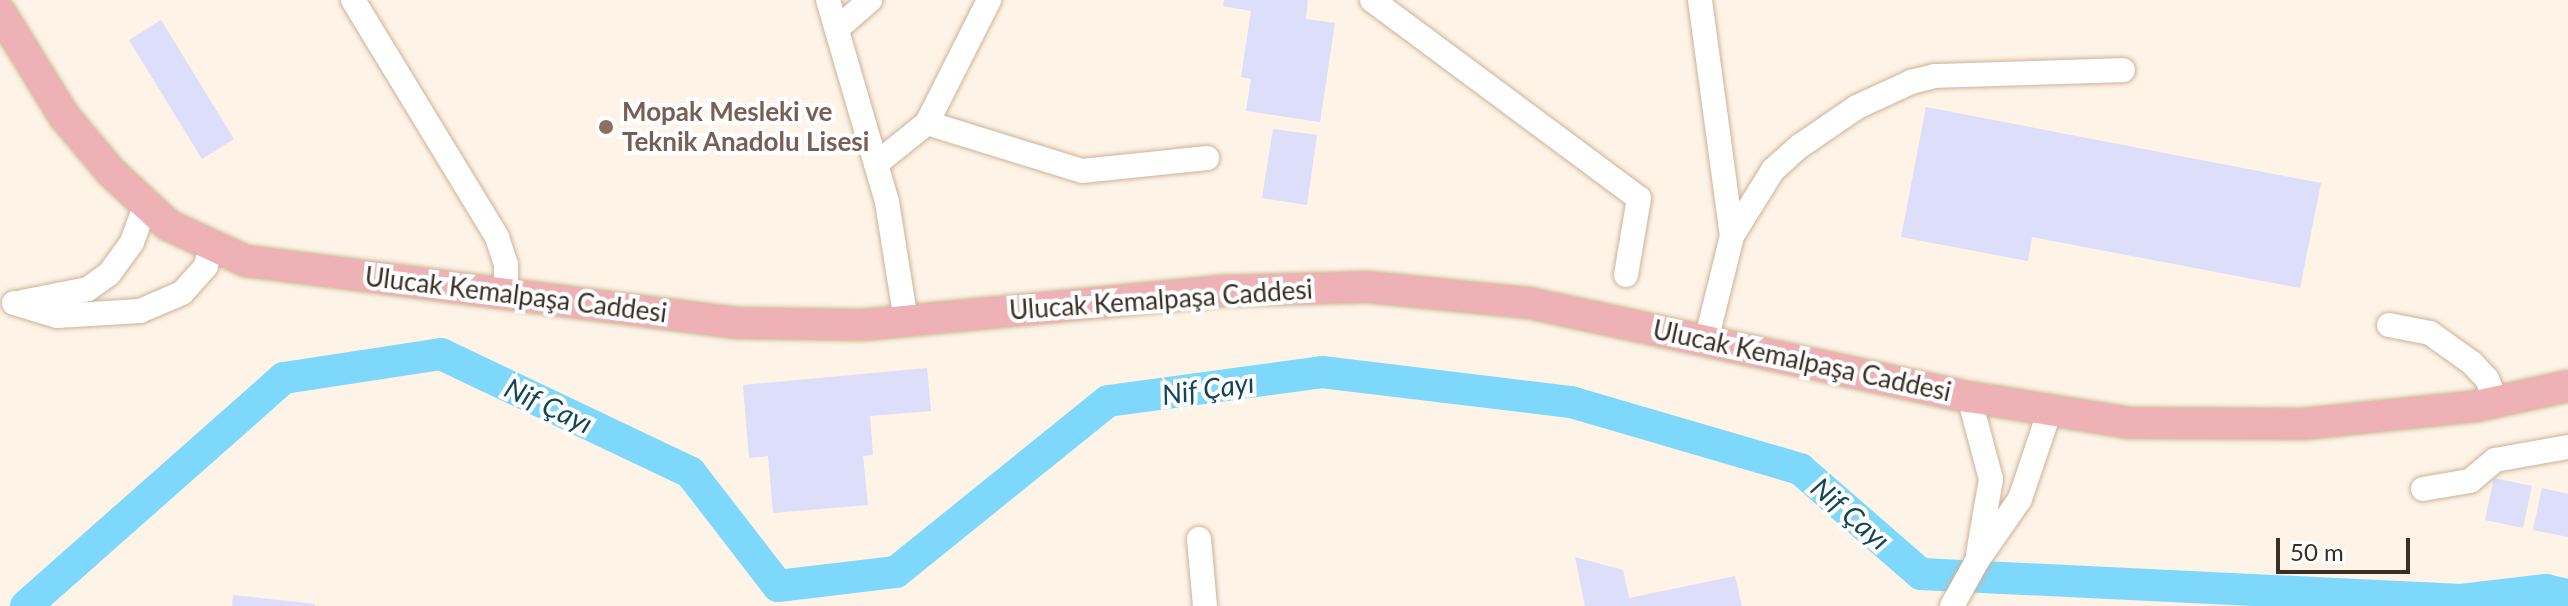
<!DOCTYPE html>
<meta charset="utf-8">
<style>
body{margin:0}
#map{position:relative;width:2568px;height:606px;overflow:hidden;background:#fdf3e7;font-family:Lato,sans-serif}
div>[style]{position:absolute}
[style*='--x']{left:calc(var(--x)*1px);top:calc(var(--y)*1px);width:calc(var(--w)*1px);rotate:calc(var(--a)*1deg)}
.river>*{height:32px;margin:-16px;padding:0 16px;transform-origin:16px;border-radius:16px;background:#7ed8fc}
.building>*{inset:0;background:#dcdefa}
.roads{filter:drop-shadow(0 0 2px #ccb396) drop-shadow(0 0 2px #ccb396)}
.minor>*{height:24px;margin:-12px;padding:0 12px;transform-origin:12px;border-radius:12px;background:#fff}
.major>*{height:30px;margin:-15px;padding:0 15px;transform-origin:15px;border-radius:15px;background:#eeb1b6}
.dots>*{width:22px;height:22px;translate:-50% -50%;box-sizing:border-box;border:4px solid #fff;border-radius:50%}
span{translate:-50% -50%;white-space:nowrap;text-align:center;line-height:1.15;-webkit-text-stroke:8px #fff;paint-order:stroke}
.education-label{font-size:26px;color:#785e54;font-weight:700}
.left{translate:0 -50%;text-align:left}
.street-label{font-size:26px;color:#392f24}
.water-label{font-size:28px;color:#104658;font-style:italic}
.scale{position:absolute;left:2276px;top:538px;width:134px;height:36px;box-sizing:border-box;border:4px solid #392f24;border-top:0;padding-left:10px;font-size:24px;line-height:28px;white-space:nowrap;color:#392f24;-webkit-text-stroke:6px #fff;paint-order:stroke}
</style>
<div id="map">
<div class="river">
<div style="--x:26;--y:606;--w:344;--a:-41.5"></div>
<div style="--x:284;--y:378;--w:159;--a:-8.7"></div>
<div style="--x:441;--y:354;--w:276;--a:25.4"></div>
<div style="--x:690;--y:472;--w:144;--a:52.3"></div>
<div style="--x:778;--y:586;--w:119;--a:-6.8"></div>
<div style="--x:896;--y:572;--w:272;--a:-38.9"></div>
<div style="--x:1108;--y:401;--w:216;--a:-7.7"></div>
<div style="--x:1322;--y:372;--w:251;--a:6.9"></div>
<div style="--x:1571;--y:402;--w:239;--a:16.3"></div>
<div style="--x:1800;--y:469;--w:160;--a:41"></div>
<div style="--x:1921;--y:574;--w:541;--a:2.76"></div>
<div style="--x:2461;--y:600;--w:86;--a:-6.7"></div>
<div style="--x:2546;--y:590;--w:23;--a:13"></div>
</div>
<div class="building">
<div style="clip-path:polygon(1224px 0,1308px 0,1306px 19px,1335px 23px,1320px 122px,1246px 111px,1251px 79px,1241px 77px,1251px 11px,1223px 6px)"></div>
<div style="clip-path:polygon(161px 20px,234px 139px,202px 159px,129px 40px)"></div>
<div style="clip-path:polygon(1926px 107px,2321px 183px,2300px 288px,2032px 237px,2028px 261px,1901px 237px)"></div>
<div style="clip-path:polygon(1273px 129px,1317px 135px,1307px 205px,1262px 198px)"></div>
<div style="clip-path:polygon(927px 368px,931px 411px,870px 416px,873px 455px,863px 456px,868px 505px,773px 513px,768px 456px,749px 458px,743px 385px)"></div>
<div style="clip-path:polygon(2494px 478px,2532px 486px,2523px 528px,2485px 520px)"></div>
<div style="clip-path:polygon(2542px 488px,2568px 494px,2568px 537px,2533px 530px)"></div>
<div style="clip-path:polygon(1575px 557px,1623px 570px,1629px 598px,1735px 576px,1742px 606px,1585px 606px)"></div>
<div style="clip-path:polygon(233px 595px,315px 604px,315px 606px,232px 606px)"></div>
</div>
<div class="roads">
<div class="minor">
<div style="--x:353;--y:0;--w:277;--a:58.7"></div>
<div style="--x:497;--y:237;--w:28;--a:72"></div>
<div style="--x:506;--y:264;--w:30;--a:90"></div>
<div style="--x:828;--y:0;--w:210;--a:73.7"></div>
<div style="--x:887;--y:202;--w:121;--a:80.9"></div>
<div style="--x:1372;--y:0;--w:332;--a:36.6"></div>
<div style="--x:1639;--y:198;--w:78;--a:99.6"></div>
<div style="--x:1700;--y:0;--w:238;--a:82.3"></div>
<div style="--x:1732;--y:236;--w:108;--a:103.9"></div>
<div style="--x:838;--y:28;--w:43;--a:-41.2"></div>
<div style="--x:927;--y:123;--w:162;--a:17.2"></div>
<div style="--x:1082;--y:171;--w:126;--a:-5.9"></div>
<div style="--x:876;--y:164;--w:65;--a:-38.8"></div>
<div style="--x:927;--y:123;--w:138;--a:-63.2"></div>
<div style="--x:1732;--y:236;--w:78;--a:-58.2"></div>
<div style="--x:1773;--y:170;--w:36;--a:-42"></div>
<div style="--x:1800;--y:146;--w:69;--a:-34.4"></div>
<div style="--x:1857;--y:107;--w:60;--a:-24.8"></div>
<div style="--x:1911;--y:82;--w:25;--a:-14"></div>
<div style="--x:1935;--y:76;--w:188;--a:-1.8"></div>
<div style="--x:22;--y:302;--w:67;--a:-11.1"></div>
<div style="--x:88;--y:289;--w:26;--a:-36"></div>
<div style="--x:109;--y:274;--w:39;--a:-54"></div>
<div style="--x:132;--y:242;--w:40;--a:-69.8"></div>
<div style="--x:14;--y:303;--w:45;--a:16.8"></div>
<div style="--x:57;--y:316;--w:83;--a:-3.4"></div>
<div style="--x:140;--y:311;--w:46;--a:-23.2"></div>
<div style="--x:182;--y:293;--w:36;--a:-48"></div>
<div style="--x:206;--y:266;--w:22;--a:-77"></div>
<div style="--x:2389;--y:325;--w:42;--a:11"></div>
<div style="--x:2430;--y:333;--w:52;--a:35.5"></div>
<div style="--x:2472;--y:363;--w:22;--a:47"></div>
<div style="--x:2487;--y:379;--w:24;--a:68"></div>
<div style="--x:1969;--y:397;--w:85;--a:75"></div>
<div style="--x:1991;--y:479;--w:76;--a:99.8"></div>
<div style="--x:2423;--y:489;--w:48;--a:-9.7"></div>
<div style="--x:2470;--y:481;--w:33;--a:-40"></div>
<div style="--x:2495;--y:460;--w:74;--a:-10.1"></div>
<div style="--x:1199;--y:539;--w:67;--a:84.9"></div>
<div style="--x:1952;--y:606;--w:51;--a:-60.9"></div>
<div style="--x:1977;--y:561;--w:75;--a:-55.3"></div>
<div style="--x:2020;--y:499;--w:94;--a:-71.4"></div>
</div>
<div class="major">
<div style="--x:0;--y:12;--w:122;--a:58.4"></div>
<div style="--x:64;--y:116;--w:73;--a:50"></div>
<div style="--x:111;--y:172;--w:78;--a:42.9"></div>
<div style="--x:168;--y:225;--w:86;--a:24.8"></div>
<div style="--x:246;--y:261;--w:492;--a:7.2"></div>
<div style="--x:734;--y:323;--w:128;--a:0.9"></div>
<div style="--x:862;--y:325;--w:359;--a:-5.4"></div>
<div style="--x:1219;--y:291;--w:149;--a:-1.5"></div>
<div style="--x:1368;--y:287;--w:162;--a:5.7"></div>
<div style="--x:1529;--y:303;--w:450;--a:12.1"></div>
<div style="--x:1969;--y:397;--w:162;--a:9.2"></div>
<div style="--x:2129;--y:423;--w:174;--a:0.3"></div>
<div style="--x:2303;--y:424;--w:174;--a:-5.9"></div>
<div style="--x:2476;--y:406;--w:94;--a:-12.3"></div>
</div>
</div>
<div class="dots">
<div style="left:606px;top:127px;background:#8d6e63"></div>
</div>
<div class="education-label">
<span class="left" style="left:622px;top:127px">Mopak Mesleki ve<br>Teknik Anadolu Lisesi</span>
</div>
<div class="street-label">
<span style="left:516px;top:295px;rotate:7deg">Ulucak Kemalpaşa Caddesi</span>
<span style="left:1161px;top:300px;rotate:-4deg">Ulucak Kemalpaşa Caddesi</span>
<span style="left:1802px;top:361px;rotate:12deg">Ulucak Kemalpaşa Caddesi</span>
</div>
<div class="water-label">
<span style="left:1208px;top:388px;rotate:-8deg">Nif Çayı</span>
<span style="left:549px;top:405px;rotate:25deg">Nif Çayı</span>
<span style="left:1851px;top:513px;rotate:41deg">Nif Çayı</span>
</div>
<div class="scale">50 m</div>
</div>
